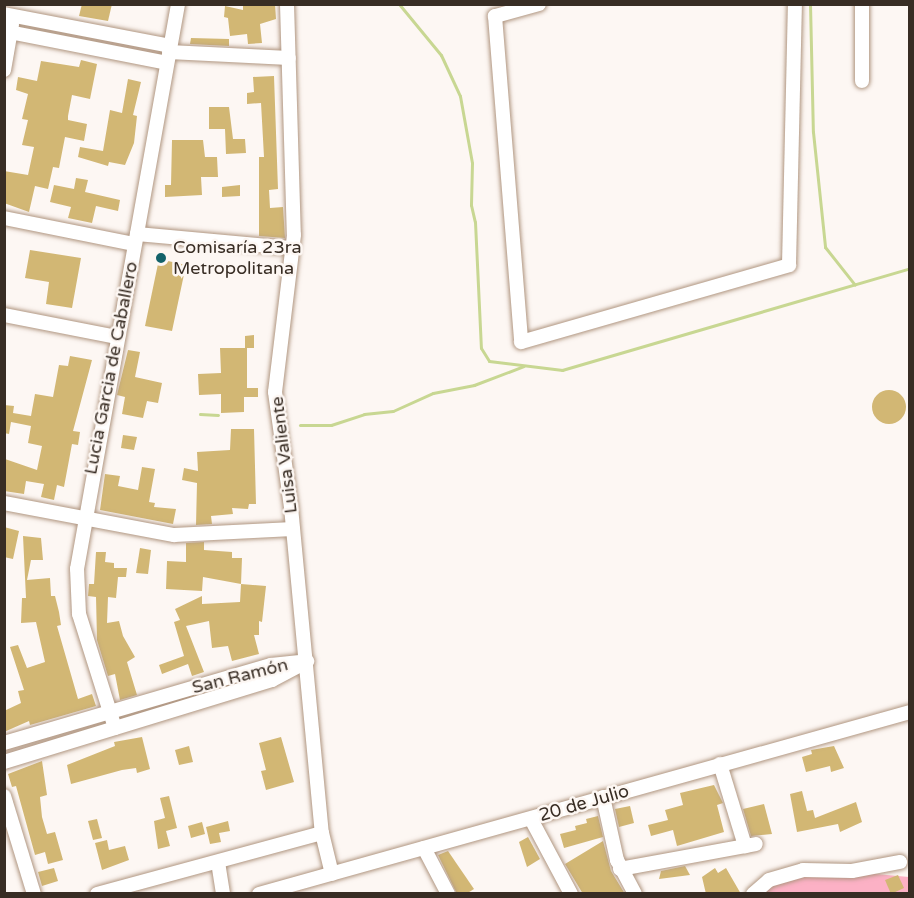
<!DOCTYPE html>
<meta charset="utf-8">
<style>
body{margin:0}
#map{position:relative;width:914px;height:898px;overflow:hidden;background:#fdf7f3;font-family:"Varela Round",sans-serif}
div>[style]{position:absolute}
[style*='--x']{left:calc(var(--x)*1px);top:calc(var(--y)*1px);width:calc(var(--w)*1px);rotate:calc(var(--a)*1deg)}
.green>*{inset:0;background:#fcb1c5}
.stream>*{height:3px;margin:-1.5px;padding:0 1.5px;transform-origin:1.5px;border-radius:1.5px;background:#c8d792}
.building>*{inset:0;background:#d2b774}
.round{border-radius:50%}
.roads{filter:drop-shadow(0 0 2px #b09681) drop-shadow(0 0 2px #b09681)}
.minor>*{height:14px;margin:-7px;padding:0 7px;transform-origin:7px;border-radius:7px;background:#fff}
.dots>*{width:16px;height:16px;translate:-50% -50%;box-sizing:border-box;border:3px solid #fdf7f3;border-radius:50%}
span{translate:-50% -50%;white-space:nowrap;text-align:center;line-height:1.15;-webkit-text-stroke:5px #fdf7f3;paint-order:stroke}
.poi-label{font-size:18px;color:#382d24}
.left{translate:0 -50%;text-align:left}
.street-label{font-size:18px;color:#382d24}
.frame{position:absolute;inset:0;border:6px solid #382d24;pointer-events:none}
</style>
<div id="map">
<div class="green">
<div style="clip-path:polygon(820px 869px,909px 877px,909px 893px,742px 894px)"></div>
</div>
<div class="stream">
<div style="--x:399;--y:4;--w:66;--a:50.5"></div>
<div style="--x:441;--y:55;--w:45;--a:65.1"></div>
<div style="--x:460;--y:96;--w:68;--a:79.8"></div>
<div style="--x:472;--y:163;--w:42;--a:91.4"></div>
<div style="--x:471;--y:205;--w:17;--a:77"></div>
<div style="--x:475;--y:222;--w:126;--a:87.3"></div>
<div style="--x:481;--y:348;--w:15;--a:58"></div>
<div style="--x:489;--y:361;--w:74;--a:7"></div>
<div style="--x:562;--y:370;--w:363;--a:-16.3"></div>
<div style="--x:810;--y:4;--w:128;--a:88.7"></div>
<div style="--x:813;--y:132;--w:116;--a:84"></div>
<div style="--x:825;--y:247;--w:48;--a:51.7"></div>
<div style="--x:200;--y:414;--w:18;--a:3"></div>
<div style="--x:300;--y:425;--w:31;--a:0"></div>
<div style="--x:331;--y:425;--w:35;--a:-18"></div>
<div style="--x:364;--y:414;--w:29;--a:-6"></div>
<div style="--x:393;--y:411;--w:44;--a:-24.2"></div>
<div style="--x:433;--y:393;--w:42;--a:-11"></div>
<div style="--x:474;--y:385;--w:53;--a:-20.8"></div>
</div>
<div class="building">
<div style="clip-path:polygon(82px 4px,112px 4px,108px 21px,79px 16px)"></div>
<div style="clip-path:polygon(243px 4px,275px 4px,276px 19px,260px 24px,262px 43px,248px 44px,247px 34px,230px 36px,228px 18px,224px 17px,225px 6px,243px 10px)"></div>
<div style="clip-path:polygon(191px 38px,229px 39px,229px 46px,190px 44px)"></div>
<div style="clip-path:polygon(81px 60px,97px 64px,90px 99px,72px 95px,68px 116px,68px 120px,87px 124px,84px 141px,65px 137px,59px 168px,53px 167px,48px 189px,35px 186px,29px 212px,4px 203px,4px 171px,28px 175px,34px 147px,22px 145px,28px 120px,22px 119px,28px 94px,16px 90px,18px 77px,37px 81px,41px 61px,79px 67px)"></div>
<div style="clip-path:polygon(274px 76px,278px 189px,269px 190px,270px 208px,283px 207px,285px 238px,259px 236px,259px 157px,264px 157px,261px 103px,247px 104px,247px 93px,254px 92px,253px 77px)"></div>
<div style="clip-path:polygon(128px 79px,141px 82px,133px 115px,137px 116px,134px 143px,125px 165px,109px 162px,108px 166px,78px 157px,80px 147px,103px 151px,110px 110px,122px 113px)"></div>
<div style="clip-path:polygon(209px 107px,229px 107px,233px 139px,245px 139px,246px 153px,226px 154px,225px 129px,209px 129px)"></div>
<div style="clip-path:polygon(172px 140px,203px 140px,205px 157px,217px 157px,218px 177px,201px 177px,202px 195px,165px 197px,165px 185px,171px 185px)"></div>
<div style="clip-path:polygon(76px 178px,88px 180px,85px 192px,120px 200px,118px 211px,96px 206px,92px 223px,68px 218px,71px 207px,50px 202px,54px 185px,74px 189px)"></div>
<div style="clip-path:polygon(240px 185px,240px 196px,222px 197px,222px 187px)"></div>
<div style="clip-path:polygon(30px 250px,81px 258px,72px 308px,46px 304px,49px 282px,25px 278px)"></div>
<div style="clip-path:polygon(159px 259px,186px 265px,172px 331px,145px 326px)"></div>
<div style="clip-path:polygon(254px 335px,254px 348px,247px 348px,247px 388px,258px 388px,258px 397px,244px 397px,244px 412px,221px 413px,221px 394px,199px 395px,198px 374px,221px 373px,220px 348px,245px 348px,245px 336px)"></div>
<div style="clip-path:polygon(128px 350px,140px 352px,135px 377px,162px 383px,158px 403px,147px 401px,143px 418px,122px 414px,125px 397px,117px 395px)"></div>
<div style="clip-path:polygon(70px 356px,92px 360px,73px 431px,80px 432px,78px 445px,72px 444px,64px 487px,57px 485px,54px 500px,41px 497px,44px 484px,26px 481px,24px 494px,4px 491px,5px 459px,37px 470px,42px 446px,28px 443px,31px 426px,11px 422px,9px 434px,4px 433px,4px 405px,14px 406px,13px 413px,31px 416px,35px 394px,53px 397px,59px 365px,68px 366px)"></div>
<div class="round" style="left:872px;top:390px;width:34px;height:34px"></div>
<div style="clip-path:polygon(231px 429px,254px 429px,256px 504px,249px 504px,248px 509px,232px 508px,233px 514px,211px 516px,212px 524px,196px 525px,197px 483px,182px 480px,184px 468px,198px 471px,197px 452px,230px 450px)"></div>
<div style="clip-path:polygon(123px 435px,137px 437px,134px 450px,121px 448px)"></div>
<div style="clip-path:polygon(142px 467px,155px 469px,149px 502px,155px 503px,154px 507px,176px 509px,173px 524px,100px 510px,105px 474px,120px 476px,118px 486px,138px 490px)"></div>
<div style="clip-path:polygon(4px 527px,19px 531px,13px 559px,4px 557px)"></div>
<div style="clip-path:polygon(23px 536px,41px 538px,43px 560px,31px 560px,27px 580px,50px 578px,51px 596px,55px 596px,59px 612px,61px 625px,57px 626px,78px 699px,92px 694px,96px 706px,30px 725px,29px 721px,4px 732px,4px 711px,21px 703px,18px 691px,24px 690px,10px 647px,18px 645px,27px 668px,45px 662px,36px 622px,21px 623px,22px 598px,26px 598px)"></div>
<div style="clip-path:polygon(204px 542px,204px 550px,232px 552px,232px 558px,242px 558px,241px 584px,203px 577px,202px 591px,166px 589px,167px 561px,186px 562px,186px 543px)"></div>
<div style="clip-path:polygon(140px 548px,151px 550px,148px 574px,136px 573px)"></div>
<div style="clip-path:polygon(96px 552px,106px 552px,105px 562px,114px 563px,114px 568px,127px 568px,126px 577px,118px 577px,116px 598px,108px 597px,107px 623px,119px 621px,123px 636px,135px 657px,127px 662px,137px 695px,120px 700px,115px 674px,108px 676px,97px 640px,96px 597px,88px 596px,89px 584px,94px 584px)"></div>
<div style="clip-path:polygon(241px 584px,266px 586px,262px 622px,259px 621px,259px 635px,254px 635px,259px 654px,232px 661px,228px 646px,212px 648px,209px 621px,186px 626px,204px 672px,192px 676px,188px 664px,162px 674px,159px 665px,184px 656px,174px 622px,180px 620px,175px 609px,202px 596px,202px 604px,240px 602px)"></div>
<div style="clip-path:polygon(142px 737px,150px 769px,137px 773px,136px 768px,122px 770px,71px 784px,67px 765px,115px 746px,114px 742px)"></div>
<div style="clip-path:polygon(281px 737px,294px 782px,266px 790px,261px 771px,266px 770px,259px 743px)"></div>
<div style="clip-path:polygon(189px 746px,193px 762px,179px 765px,175px 750px)"></div>
<div style="clip-path:polygon(834px 746px,844px 768px,831px 772px,830px 766px,806px 772px,802px 757px,812px 754px,811px 750px)"></div>
<div style="clip-path:polygon(42px 761px,47px 795px,40px 797px,42px 817px,47px 834px,55px 832px,63px 860px,48px 864px,45px 852px,35px 855px,16px 786px,12px 787px,8px 774px)"></div>
<div style="clip-path:polygon(714px 785px,723px 803px,717px 805px,724px 832px,677px 846px,673px 830px,651px 836px,648px 825px,668px 820px,665px 810px,683px 805px,680px 793px)"></div>
<div style="clip-path:polygon(802px 791px,807px 811px,813px 810px,815px 818px,856px 802px,862px 822px,840px 832px,838px 824px,797px 832px,790px 794px)"></div>
<div style="clip-path:polygon(169px 796px,177px 828px,166px 831px,170px 846px,158px 849px,154px 821px,165px 818px,160px 798px)"></div>
<div style="clip-path:polygon(764px 804px,772px 834px,751px 836px,743px 809px)"></div>
<div style="clip-path:polygon(630px 806px,634px 823px,619px 827px,615px 809px)"></div>
<div style="clip-path:polygon(598px 816px,603px 837px,564px 848px,560px 834px,576px 830px,575px 826px,587px 823px,586px 819px)"></div>
<div style="clip-path:polygon(97px 819px,102px 838px,93px 840px,88px 821px)"></div>
<div style="clip-path:polygon(228px 821px,230px 831px,219px 833px,221px 842px,210px 844px,206px 827px)"></div>
<div style="clip-path:polygon(202px 822px,205px 834px,191px 838px,188px 826px)"></div>
<div style="clip-path:polygon(528px 837px,540px 859px,527px 867px,519px 842px)"></div>
<div style="clip-path:polygon(107px 840px,109px 850px,125px 846px,129px 860px,102px 870px,95px 843px)"></div>
<div style="clip-path:polygon(603px 841px,611px 871px,625px 894px,583px 894px,565px 864px)"></div>
<div style="clip-path:polygon(448px 851px,474px 889px,466px 894px,457px 894px,438px 855px)"></div>
<div style="clip-path:polygon(685px 866px,690px 875px,659px 879px,661px 871px)"></div>
<div style="clip-path:polygon(54px 868px,58px 881px,42px 886px,38px 872px)"></div>
<div style="clip-path:polygon(715px 868px,718px 873px,726px 868px,741px 894px,706px 894px,702px 877px)"></div>
<div style="clip-path:polygon(898px 875px,904px 888px,891px 894px,885px 880px)"></div>
</div>
<div class="roads">
<div class="minor">
<div style="--x:287;--y:4;--w:231;--a:88.3"></div>
<div style="--x:294;--y:235;--w:158;--a:96.9"></div>
<div style="--x:275;--y:392;--w:116;--a:82.1"></div>
<div style="--x:291;--y:507;--w:327;--a:84.6"></div>
<div style="--x:322;--y:833;--w:42;--a:76.3"></div>
<div style="--x:539;--y:4;--w:46;--a:164.7"></div>
<div style="--x:495;--y:16;--w:327;--a:85.4"></div>
<div style="--x:521;--y:342;--w:279;--a:-16"></div>
<div style="--x:789;--y:265;--w:261;--a:-88.7"></div>
<div style="--x:862;--y:4;--w:77;--a:90"></div>
<div style="--x:4;--y:14;--w:169;--a:10.9"></div>
<div style="--x:4;--y:31;--w:166;--a:11.1"></div>
<div style="--x:169;--y:52;--w:120;--a:2.9"></div>
<div style="--x:4;--y:70;--w:47;--a:-80.1"></div>
<div style="--x:4;--y:218;--w:133;--a:11.3"></div>
<div style="--x:137;--y:234;--w:156;--a:5.2"></div>
<div style="--x:4;--y:315;--w:115;--a:11"></div>
<div style="--x:4;--y:503;--w:173;--a:10.7"></div>
<div style="--x:174;--y:535;--w:119;--a:-2.9"></div>
<div style="--x:115;--y:728;--w:120;--a:-107.5"></div>
<div style="--x:79;--y:614;--w:45;--a:-92.5"></div>
<div style="--x:77;--y:569;--w:574;--a:-79.86"></div>
<div style="--x:4;--y:743;--w:278;--a:-16.3"></div>
<div style="--x:271;--y:665;--w:29;--a:-6"></div>
<div style="--x:4;--y:762;--w:280;--a:-17"></div>
<div style="--x:272;--y:680;--w:40;--a:-28"></div>
<div style="--x:720;--y:764;--w:86;--a:73"></div>
<div style="--x:4;--y:796;--w:102;--a:73"></div>
<div style="--x:603;--y:797;--w:65;--a:77.5"></div>
<div style="--x:617;--y:860;--w:38;--a:62"></div>
<div style="--x:531;--y:819;--w:85;--a:61.9"></div>
<div style="--x:424;--y:848;--w:52;--a:62.4"></div>
<div style="--x:218;--y:862;--w:32;--a:81"></div>
<div style="--x:620;--y:869;--w:138;--a:-10.4"></div>
<div style="--x:97;--y:894;--w:233;--a:-15.2"></div>
<div style="--x:259;--y:894;--w:676;--a:-15.62"></div>
<div style="--x:753;--y:894;--w:21;--a:-41"></div>
<div style="--x:769;--y:880;--w:35;--a:-16"></div>
<div style="--x:803;--y:870;--w:49;--a:1.2"></div>
<div style="--x:852;--y:871;--w:49;--a:-10.6"></div>
</div>
</div>
<div class="dots">
<div style="left:161px;top:258px;background:#13626a"></div>
</div>
<div class="poi-label">
<span class="left" style="left:173px;top:258px">Comisaría 23ra<br>Metropolitana</span>
</div>
<div class="street-label">
<span style="left:111px;top:368px;rotate:-79deg">Lucia Garcia de Caballero</span>
<span style="left:284px;top:455px;rotate:-97deg">Luisa Valiente</span>
<span style="left:240px;top:676px;rotate:-14deg">San Ramón</span>
<span style="left:584px;top:803px;rotate:-16deg">20 de Julio</span>
</div>
<div class="frame"></div>
</div>
